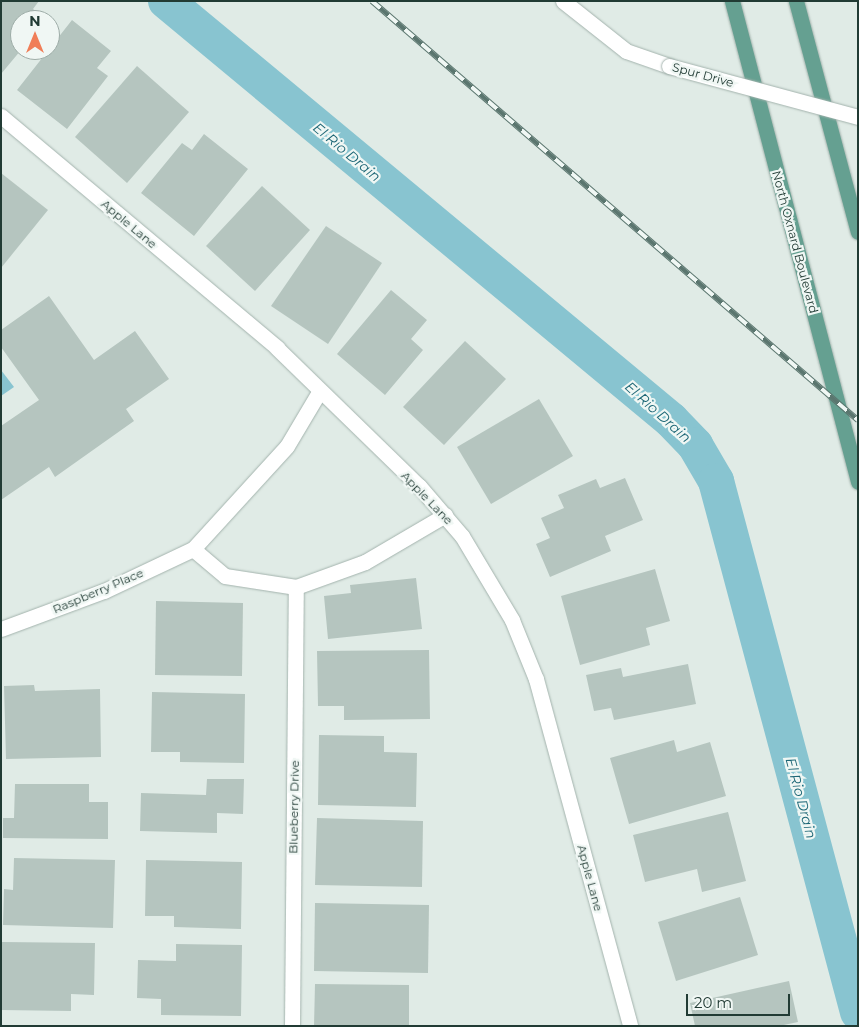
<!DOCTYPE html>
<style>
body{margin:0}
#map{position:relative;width:859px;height:1027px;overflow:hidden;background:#e0ebe6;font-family:Montserrat,sans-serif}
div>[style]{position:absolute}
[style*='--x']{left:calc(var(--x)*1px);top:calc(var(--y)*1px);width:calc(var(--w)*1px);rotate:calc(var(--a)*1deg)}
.water>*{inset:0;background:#88c4d0}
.canal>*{height:36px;margin:-18px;padding:0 18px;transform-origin:18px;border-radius:18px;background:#88c4d0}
.building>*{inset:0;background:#b5c5bf}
.roads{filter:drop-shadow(0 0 1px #a3b3ad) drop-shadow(0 0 1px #a3b3ad)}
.minor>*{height:15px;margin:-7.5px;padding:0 7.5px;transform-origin:7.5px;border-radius:7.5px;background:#fff}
.tertiary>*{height:15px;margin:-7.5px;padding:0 7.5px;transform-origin:7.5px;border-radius:7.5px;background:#fff}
.primary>*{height:15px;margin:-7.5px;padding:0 7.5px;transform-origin:7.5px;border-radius:7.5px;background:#65a091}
.rail>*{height:5.5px;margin-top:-2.75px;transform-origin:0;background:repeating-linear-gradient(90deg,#f0f7f4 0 11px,#5b766f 0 22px);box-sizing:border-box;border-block:1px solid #5b766f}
.bridges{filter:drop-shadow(0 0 1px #a3b3ad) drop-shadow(0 0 1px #a3b3ad)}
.tertiary-bridge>*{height:15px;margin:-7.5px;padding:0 7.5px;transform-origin:7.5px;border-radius:7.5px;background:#fff}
span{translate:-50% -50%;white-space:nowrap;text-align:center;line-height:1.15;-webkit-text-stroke:4.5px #f0f7f4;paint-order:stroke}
.street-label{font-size:12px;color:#213b34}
.water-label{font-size:14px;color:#1c6675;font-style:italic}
.frame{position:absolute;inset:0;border:2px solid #213b34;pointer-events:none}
.north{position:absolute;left:10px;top:10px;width:50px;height:50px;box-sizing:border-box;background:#f0f7f4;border:1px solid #9daca7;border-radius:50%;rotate:0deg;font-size:14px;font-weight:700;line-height:20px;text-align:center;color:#213b34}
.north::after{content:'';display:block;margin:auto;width:18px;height:22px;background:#f07e58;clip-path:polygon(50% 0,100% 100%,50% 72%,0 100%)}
.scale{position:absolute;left:686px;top:994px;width:104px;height:22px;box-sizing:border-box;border:2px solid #213b34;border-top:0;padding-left:6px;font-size:15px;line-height:18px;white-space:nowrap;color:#213b34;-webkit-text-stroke:4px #f0f7f4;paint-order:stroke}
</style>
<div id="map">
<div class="water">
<div style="clip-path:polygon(1px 370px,14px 387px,1px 396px)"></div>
</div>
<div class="canal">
<div style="--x:166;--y:1;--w:656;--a:39.68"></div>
<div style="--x:671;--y:420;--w:35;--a:46"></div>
<div style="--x:695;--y:445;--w:42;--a:59.7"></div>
<div style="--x:716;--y:481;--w:550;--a:75.03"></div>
</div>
<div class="building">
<div style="clip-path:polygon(1px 1px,39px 1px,33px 9px,46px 20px,20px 20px,21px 50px,1px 74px)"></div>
<div style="clip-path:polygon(72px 20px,111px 51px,97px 68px,108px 76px,67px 129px,17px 90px)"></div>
<div style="clip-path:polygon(137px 66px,189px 112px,127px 183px,75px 137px)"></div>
<div style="clip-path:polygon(204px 134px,248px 169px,194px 236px,141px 193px,182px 143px,192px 150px)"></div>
<div style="clip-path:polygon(1px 173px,48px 210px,1px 268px)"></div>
<div style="clip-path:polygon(262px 186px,310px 230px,255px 291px,206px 246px)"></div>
<div style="clip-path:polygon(326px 226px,382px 263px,328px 344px,271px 306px)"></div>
<div style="clip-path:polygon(391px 290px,427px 320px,411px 339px,423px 350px,385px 395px,337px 354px)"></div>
<div style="clip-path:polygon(49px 296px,94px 360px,135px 331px,169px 379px,126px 409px,134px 421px,55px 477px,49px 467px,1px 500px,1px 426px,39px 400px,1px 347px,1px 330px)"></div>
<div style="clip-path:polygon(465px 341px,506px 379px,444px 445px,403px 407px)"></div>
<div style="clip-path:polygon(539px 399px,573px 456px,491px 504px,457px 447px)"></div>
<div style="clip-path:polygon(625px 478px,643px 520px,605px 536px,611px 551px,550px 577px,536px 544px,550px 538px,541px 518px,564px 508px,558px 495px,596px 479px,600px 488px)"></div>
<div style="clip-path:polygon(655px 569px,670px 621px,646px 628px,650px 645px,580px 665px,561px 596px)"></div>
<div style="clip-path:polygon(416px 578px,422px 629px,328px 639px,324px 596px,351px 593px,350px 585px)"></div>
<div style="clip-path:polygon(156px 601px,243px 603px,242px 676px,155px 675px)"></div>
<div style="clip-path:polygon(429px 650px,430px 719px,344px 720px,344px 706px,318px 706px,317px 651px)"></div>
<div style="clip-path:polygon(688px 664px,696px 704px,614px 720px,611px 708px,594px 711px,586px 675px,621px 668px,623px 677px)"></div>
<div style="clip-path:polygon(34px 685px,35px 691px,100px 689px,101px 757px,6px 759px,4px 686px)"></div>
<div style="clip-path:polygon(152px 692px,245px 694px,244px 763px,180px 762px,180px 752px,151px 752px)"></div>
<div style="clip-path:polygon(319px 735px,384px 736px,384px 752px,417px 753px,416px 807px,318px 805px)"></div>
<div style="clip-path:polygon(674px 740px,677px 752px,710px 742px,726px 796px,629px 824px,610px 758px)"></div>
<div style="clip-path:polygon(207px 779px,244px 779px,243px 814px,217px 813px,217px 833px,140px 831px,141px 793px,206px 795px)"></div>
<div style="clip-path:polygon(15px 784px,89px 784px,89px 802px,108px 802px,108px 839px,3px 838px,3px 818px,14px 818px)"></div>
<div style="clip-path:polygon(728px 812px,746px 881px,702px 892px,697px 869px,645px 882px,633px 835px)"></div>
<div style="clip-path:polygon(317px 818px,423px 821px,422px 887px,315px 885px)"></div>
<div style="clip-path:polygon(14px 858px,115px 860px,113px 928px,3px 925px,4px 889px,13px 890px)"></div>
<div style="clip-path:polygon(146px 860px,242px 862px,241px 929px,174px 927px,174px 916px,145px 916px)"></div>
<div style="clip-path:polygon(740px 897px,758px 955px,676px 981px,658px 922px)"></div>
<div style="clip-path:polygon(315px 903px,429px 905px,428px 973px,314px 971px)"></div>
<div style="clip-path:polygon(2px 942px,95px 943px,94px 995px,71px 994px,71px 1011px,1px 1010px)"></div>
<div style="clip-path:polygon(176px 944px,242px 945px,241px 1016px,161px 1015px,161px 999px,137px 998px,138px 960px,176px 961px)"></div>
<div style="clip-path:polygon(789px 981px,798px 1022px,779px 1026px,695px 1026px,690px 1003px)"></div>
<div style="clip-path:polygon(315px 984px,409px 985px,409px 1026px,314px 1026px)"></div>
</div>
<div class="roads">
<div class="minor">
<div style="--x:1;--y:116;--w:361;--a:40"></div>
<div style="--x:277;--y:348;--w:198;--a:44.2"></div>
<div style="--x:419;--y:486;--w:66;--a:49.3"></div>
<div style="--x:462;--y:536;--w:98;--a:59.2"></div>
<div style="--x:512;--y:620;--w:64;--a:67.9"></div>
<div style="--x:536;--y:679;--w:360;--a:74.8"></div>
<div style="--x:193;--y:549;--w:42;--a:40.2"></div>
<div style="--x:225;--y:576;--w:72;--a:8.8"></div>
<div style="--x:296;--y:587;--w:73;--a:-19.9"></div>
<div style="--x:365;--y:562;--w:93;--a:-30.4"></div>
<div style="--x:1;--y:629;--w:110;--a:-20.3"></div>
<div style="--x:104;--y:591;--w:98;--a:-25.3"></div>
<div style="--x:193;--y:549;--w:139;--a:-47.6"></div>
<div style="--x:287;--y:446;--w:63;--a:-59.3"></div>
<div style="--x:292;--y:1026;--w:439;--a:-89.5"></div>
</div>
<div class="tertiary">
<div style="--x:563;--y:1;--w:80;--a:38.4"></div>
<div style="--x:626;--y:51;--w:46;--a:19.2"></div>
</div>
<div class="primary">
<div style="--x:732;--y:1;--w:497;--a:75.3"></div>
<div style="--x:796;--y:1;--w:239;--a:75"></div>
</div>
</div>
<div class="rail">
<div style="--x:372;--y:1;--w:642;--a:40.77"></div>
</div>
<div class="bridges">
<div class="tertiary-bridge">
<div style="--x:669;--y:66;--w:196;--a:15.1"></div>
</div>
</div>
<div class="street-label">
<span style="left:703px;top:75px;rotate:15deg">Spur Drive</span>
<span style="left:129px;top:224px;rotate:40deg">Apple Lane</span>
<span style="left:795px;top:242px;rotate:75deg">North Oxnard Boulevard</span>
<span style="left:427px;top:498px;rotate:46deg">Apple Lane</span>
<span style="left:98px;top:591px;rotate:-23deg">Raspberry Place</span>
<span style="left:294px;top:807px;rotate:-89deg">Blueberry Drive</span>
<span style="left:590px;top:878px;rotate:75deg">Apple Lane</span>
</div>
<div class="water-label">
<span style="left:347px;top:152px;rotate:40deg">El Rio Drain</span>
<span style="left:658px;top:412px;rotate:42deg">El Rio Drain</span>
<span style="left:801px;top:798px;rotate:75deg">El Rio Drain</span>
</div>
<div class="frame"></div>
<div class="north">N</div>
<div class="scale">20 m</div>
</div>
